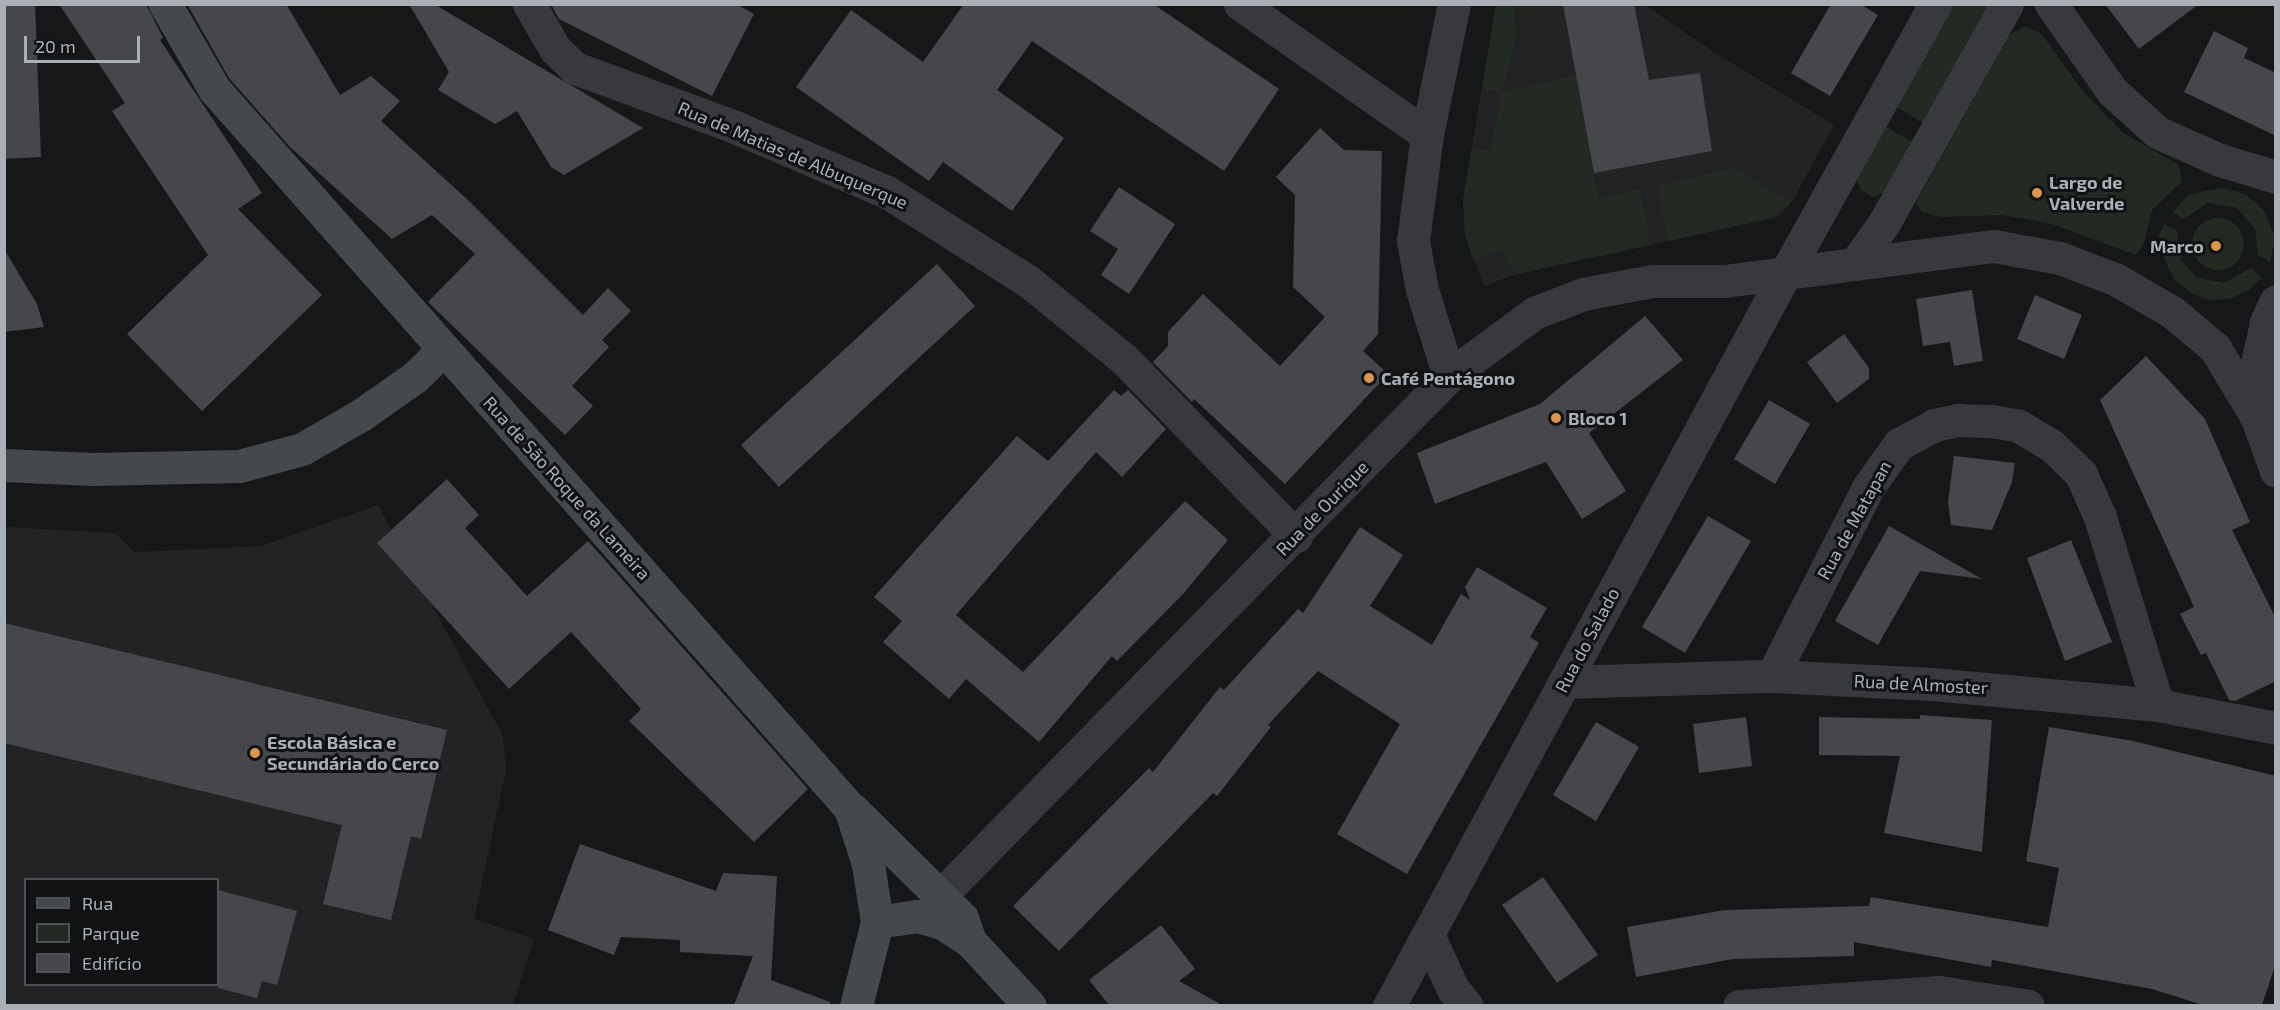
<!DOCTYPE html>
<meta charset="utf-8">
<style>
body{margin:0}
#map{position:relative;width:2280px;height:1010px;overflow:hidden;background:#161718;font-family:"Exo 2",sans-serif}
div>[style]{position:absolute}
[style*='--x']{left:calc(var(--x)*1px);top:calc(var(--y)*1px);width:calc(var(--w)*1px);rotate:calc(var(--a)*1deg)}
.built>*{inset:0;background:#232325}
.green>*{inset:0;background:#232a23}
.round{border-radius:50%}
.building>*{inset:0;background:#46474a}
.street>*{height:33px;margin:-16.5px;padding:0 16.5px;transform-origin:16.5px;border-radius:16.5px;background:#38393d}
.secondary>*{height:33px;margin:-16.5px;padding:0 16.5px;transform-origin:16.5px;border-radius:16.5px;background:#46494c}
.dots>*{width:16px;height:16px;translate:-50% -50%;box-sizing:border-box;border:3px solid #111213;border-radius:50%}
span{translate:-50% -50%;white-space:nowrap;text-align:center;line-height:1.15;-webkit-text-stroke:6px #111213;paint-order:stroke}
.street-label{font-size:18px;color:#aab0b6}
.poi-label{font-size:18px;color:#aab0b6;font-weight:700}
.left{translate:0 -50%;text-align:left}
.right{translate:-100% -50%;text-align:right}
.frame{position:absolute;inset:0;border:6px solid #aab0b6;pointer-events:none}
.legend{position:absolute;left:24px;top:878px;width:195px;height:108px;box-sizing:border-box;background:#111213;border:2px solid #4e5154;margin:0;padding:8px 10px;list-style:none;font-size:18px;color:#aab0b6}
.legend li{display:flex;align-items:center;gap:12px;height:30px}
.legend b{width:30px;border:2px solid #4e5154}
.scale{position:absolute;left:24px;top:36px;width:116px;height:27px;box-sizing:border-box;border:3px solid #aab0b6;border-top:0;padding-left:8px;font-size:18px;line-height:21px;white-space:nowrap;color:#aab0b6;-webkit-text-stroke:4px #111213;paint-order:stroke}
</style>
<div id="map">
<div class="built">
<div style="clip-path:polygon(1496px 5px,1645px 5px,1712px 51px,1834px 125px,1792px 202px,1778px 217px,1513px 275px,1484px 286px,1465px 236px,1463px 199px)"></div>
<div style="clip-path:polygon(evenodd,378px 505px,503px 736px,506px 770px,474px 919px,534px 939px,513px 1005px,5px 1005px,4px 527px,115px 533px,134px 552px,261px 546px,378px 505px,26px 880px,218px 880px,218px 984px,26px 984px,26px 880px)"></div>
</div>
<div class="green">
<div style="clip-path:polygon(1952px 5px,1991px 5px,1925px 124px,1893px 105px)"></div>
<div style="clip-path:polygon(1514px 6px,1516px 35px,1502px 92px,1576px 75px,1598px 199px,1640px 189px,1650px 245px,1513px 275px,1504px 249px,1474px 260px,1465px 236px,1463px 199px,1472px 148px,1491px 151px,1501px 92px,1482px 88px,1496px 7px)"></div>
<div style="clip-path:polygon(2025px 26px,2042px 34px,2081px 89px,2123px 133px,2179px 165px,2182px 181px,2152px 210px,2144px 243px,2136px 255px,2052px 224px,2003px 215px,1940px 217px,1922px 212px,1916px 203px,2009px 35px)"></div>
<div style="clip-path:polygon(1883px 125px,1914px 143px,1884px 193px,1873px 197px,1861px 190px,1856px 178px)"></div>
<div style="clip-path:polygon(1734px 168px,1792px 202px,1767px 219px,1668px 241px,1657px 185px)"></div>
<div style="clip-path:polygon(2222px 188px,2245px 194px,2264px 210px,2275px 238px,2270px 262px,2258px 255px,2255px 229px,2237px 208px,2208px 203px,2183px 219px,2173px 212px,2188px 195px)"></div>
<div class="round" style="left:2192px;top:218px;width:52px;height:52px"></div>
<div style="clip-path:polygon(2164px 224px,2177px 231px,2181px 260px,2196px 277px,2224px 283px,2251px 268px,2262px 278px,2248px 291px,2229px 299px,2209px 300px,2190px 292px,2174px 279px,2160px 250px,2159px 235px)"></div>
</div>
<div class="building">
<div style="clip-path:polygon(4px 4px,35px 4px,41px 157px,4px 159px)"></div>
<div style="clip-path:polygon(59px 4px,146px 4px,163px 38px,160px 40px,262px 193px,238px 209px,322px 295px,202px 411px,127px 334px,208px 255px,112px 111px,125px 103px)"></div>
<div style="clip-path:polygon(187px 4px,286px 4px,340px 95px,371px 76px,400px 101px,381px 121px,468px 200px,583px 315px,608px 288px,631px 311px,602px 340px,609px 347px,572px 386px,593px 406px,565px 435px,428px 302px,475px 254px,432px 215px,392px 239px,290px 147px,229px 78px)"></div>
<div style="clip-path:polygon(409px 4px,434px 4px,643px 128px,564px 175px,551px 167px,517px 111px,495px 124px,438px 90px,449px 72px)"></div>
<div style="clip-path:polygon(551px 4px,736px 4px,754px 14px,712px 96px,559px 19px)"></div>
<div style="clip-path:polygon(964px 4px,1153px 4px,1279px 89px,1224px 171px,1032px 41px,997px 90px,1064px 138px,1012px 211px,943px 162px,929px 181px,796px 87px,851px 10px,923px 62px)"></div>
<div style="clip-path:polygon(1563px 4px,1634px 4px,1649px 80px,1700px 73px,1712px 151px,1594px 173px)"></div>
<div style="clip-path:polygon(1831px 4px,1860px 4px,1878px 15px,1830px 96px,1791px 73px)"></div>
<div style="clip-path:polygon(2105px 4px,2199px 4px,2139px 49px)"></div>
<div style="clip-path:polygon(2214px 31px,2248px 48px,2244px 58px,2276px 73px,2276px 136px,2184px 92px)"></div>
<div style="clip-path:polygon(1320px 128px,1344px 150px,1382px 151px,1378px 334px,1363px 351px,1388px 374px,1285px 484px,1194px 399px,1192px 402px,1153px 362px,1168px 346px,1168px 332px,1203px 294px,1280px 366px,1325px 317px,1293px 287px,1295px 195px,1276px 177px)"></div>
<div style="clip-path:polygon(1119px 187px,1175px 224px,1129px 294px,1101px 275px,1118px 249px,1090px 231px)"></div>
<div style="clip-path:polygon(4px 249px,37px 304px,44px 327px,4px 332px)"></div>
<div style="clip-path:polygon(937px 264px,975px 306px,779px 487px,741px 445px)"></div>
<div style="clip-path:polygon(1972px 290px,1983px 361px,1954px 366px,1950px 342px,1923px 346px,1916px 299px)"></div>
<div style="clip-path:polygon(2035px 295px,2082px 315px,2064px 359px,2017px 339px)"></div>
<div style="clip-path:polygon(1645px 316px,1683px 360px,1589px 433px,1626px 491px,1582px 519px,1546px 462px,1435px 504px,1417px 453px,1540px 404px)"></div>
<div style="clip-path:polygon(1844px 334px,1869px 368px,1869px 379px,1837px 403px,1807px 362px)"></div>
<div style="clip-path:polygon(2146px 356px,2205px 419px,2250px 522px,2232px 530px,2276px 619px,2276px 681px,2235px 701px,2229px 700px,2206px 653px,2201px 655px,2180px 614px,2194px 607px,2100px 400px)"></div>
<div style="clip-path:polygon(1114px 390px,1121px 396px,1128px 390px,1166px 429px,1122px 477px,1096px 452px,956px 615px,1023px 672px,1185px 501px,1228px 540px,1183px 594px,1117px 661px,1112px 656px,1039px 742px,966px 679px,949px 699px,883px 642px,902px 621px,874px 597px,1017px 436px,1048px 461px)"></div>
<div style="clip-path:polygon(1769px 400px,1810px 424px,1775px 484px,1734px 459px)"></div>
<div style="clip-path:polygon(1954px 456px,2015px 463px,2012px 482px,1992px 530px,1951px 525px,1948px 502px)"></div>
<div style="clip-path:polygon(447px 479px,479px 515px,465px 528px,527px 596px,588px 541px,808px 789px,754px 842px,629px 721px,641px 709px,571px 632px,509px 689px,377px 543px)"></div>
<div style="clip-path:polygon(1708px 516px,1751px 541px,1685px 653px,1642px 627px)"></div>
<div style="clip-path:polygon(1889px 526px,1982px 579px,1920px 571px,1878px 645px,1835px 621px)"></div>
<div style="clip-path:polygon(1360px 527px,1403px 555px,1370px 606px,1432px 645px,1461px 594px,1470px 600px,1465px 587px,1477px 567px,1547px 608px,1530px 637px,1539px 643px,1407px 874px,1337px 834px,1400px 724px,1318px 671px,1268px 725px,1271px 727px,1217px 796px,1213px 793px,1059px 951px,1013px 906px,1149px 768px,1153px 772px,1220px 687px,1224px 690px,1298px 609px,1303px 613px)"></div>
<div style="clip-path:polygon(2071px 540px,2112px 642px,2065px 661px,2027px 558px)"></div>
<div style="clip-path:polygon(4px 623px,447px 730px,421px 839px,411px 836px,391px 920px,323px 904px,342px 825px,4px 743px)"></div>
<div style="clip-path:polygon(1920px 715px,1992px 720px,1982px 852px,1884px 833px,1900px 756px,1819px 755px,1819px 717px,1920px 719px)"></div>
<div style="clip-path:polygon(1746px 717px,1752px 766px,1699px 773px,1693px 724px)"></div>
<div style="clip-path:polygon(1596px 722px,1639px 747px,1596px 821px,1553px 795px)"></div>
<div style="clip-path:polygon(2049px 727px,2133px 741px,2276px 776px,2276px 963px,2262px 1005px,2203px 1005px,2152px 989px,1992px 960px,1991px 967px,1854px 942px,1854px 956px,1733px 959px,1636px 977px,1627px 927px,1725px 910px,1869px 906px,1871px 897px,2048px 927px,2059px 868px,2026px 861px)"></div>
<div style="clip-path:polygon(580px 844px,716px 891px,723px 873px,777px 876px,771px 980px,830px 1002px,830px 1005px,734px 1005px,753px 956px,680px 952px,680px 940px,621px 937px,614px 955px,548px 930px)"></div>
<div style="clip-path:polygon(1543px 877px,1598px 955px,1557px 983px,1502px 905px)"></div>
<div style="clip-path:polygon(218px 890px,297px 911px,277px 985px,262px 981px,257px 998px,218px 988px)"></div>
<div style="clip-path:polygon(1161px 925px,1195px 969px,1179px 981px,1222px 1005px,1109px 1005px,1089px 980px)"></div>
</div>
<div class="street">
<div style="--x:529;--y:4;--w:52;--a:60"></div>
<div style="--x:555;--y:49;--w:28;--a:44"></div>
<div style="--x:575;--y:68;--w:171;--a:20.2"></div>
<div style="--x:735;--y:127;--w:165;--a:23.2"></div>
<div style="--x:887;--y:192;--w:167;--a:32.3"></div>
<div style="--x:1028;--y:281;--w:124;--a:39.1"></div>
<div style="--x:1124;--y:359;--w:247;--a:45.8"></div>
<div style="--x:1240;--y:4;--w:228;--a:35"></div>
<div style="--x:2051;--y:4;--w:106;--a:55"></div>
<div style="--x:2112;--y:91;--w:61;--a:42.3"></div>
<div style="--x:2157;--y:132;--w:69;--a:24"></div>
<div style="--x:2220;--y:160;--w:59;--a:16.9"></div>
<div style="--x:1857;--y:261;--w:47;--a:-54.6"></div>
<div style="--x:1884;--y:223;--w:251;--a:-60.7"></div>
<div style="--x:1449;--y:376;--w:90;--a:-107.4"></div>
<div style="--x:1422;--y:290;--w:50;--a:-100.4"></div>
<div style="--x:1413;--y:241;--w:107;--a:-82.5"></div>
<div style="--x:1427;--y:135;--w:134;--a:-78.4"></div>
<div style="--x:2257;--y:418;--w:60;--a:-89"></div>
<div style="--x:2258;--y:358;--w:37;--a:-77"></div>
<div style="--x:2266;--y:322;--w:23;--a:-65"></div>
<div style="--x:1772;--y:676;--w:213;--a:-63"></div>
<div style="--x:1869;--y:486;--w:52;--a:-54.5"></div>
<div style="--x:1899;--y:444;--w:40;--a:-28"></div>
<div style="--x:1934;--y:425;--w:25;--a:-12"></div>
<div style="--x:1958;--y:420;--w:34;--a:2"></div>
<div style="--x:1992;--y:421;--w:27;--a:10"></div>
<div style="--x:2019;--y:426;--w:37;--a:31"></div>
<div style="--x:2051;--y:445;--w:42;--a:44"></div>
<div style="--x:2081;--y:474;--w:47;--a:66.2"></div>
<div style="--x:2100;--y:517;--w:197;--a:72.9"></div>
<div style="--x:1564;--y:682;--w:208;--a:-1.7"></div>
<div style="--x:1772;--y:676;--w:160;--a:2.9"></div>
<div style="--x:1932;--y:684;--w:227;--a:5.3"></div>
<div style="--x:2158;--y:705;--w:120;--a:11"></div>
<div style="--x:941;--y:895;--w:726;--a:-45.61"></div>
<div style="--x:1449;--y:376;--w:106;--a:-36.5"></div>
<div style="--x:1534;--y:313;--w:53;--a:-21.2"></div>
<div style="--x:1583;--y:294;--w:70;--a:-10.7"></div>
<div style="--x:1652;--y:281;--w:72;--a:0"></div>
<div style="--x:1724;--y:281;--w:272;--a:-7.4"></div>
<div style="--x:1994;--y:246;--w:67;--a:10.3"></div>
<div style="--x:2060;--y:258;--w:61;--a:21.1"></div>
<div style="--x:2117;--y:280;--w:64;--a:30.2"></div>
<div style="--x:2172;--y:312;--w:56;--a:39.9"></div>
<div style="--x:2215;--y:348;--w:82;--a:59"></div>
<div style="--x:2257;--y:418;--w:56;--a:70.3"></div>
<div style="--x:1428;--y:935;--w:60;--a:65.2"></div>
<div style="--x:1453;--y:989;--w:22;--a:51"></div>
<div style="--x:1389;--y:1006;--w:832;--a:-61.59"></div>
<div style="--x:1785;--y:274;--w:309;--a:-60.9"></div>
<div style="--x:1739;--y:1006;--w:200;--a:-4"></div>
<div style="--x:1939;--y:992;--w:90;--a:8.9"></div>
</div>
<div class="secondary">
<div style="--x:165;--y:4;--w:98;--a:60"></div>
<div style="--x:214;--y:89;--w:960;--a:48.51"></div>
<div style="--x:850;--y:808;--w:59;--a:72.2"></div>
<div style="--x:868;--y:864;--w:59;--a:81.2"></div>
<div style="--x:877;--y:922;--w:87;--a:104"></div>
<div style="--x:4;--y:465;--w:88;--a:2.6"></div>
<div style="--x:92;--y:469;--w:147;--a:-1.2"></div>
<div style="--x:239;--y:466;--w:65;--a:-15.1"></div>
<div style="--x:302;--y:449;--w:68;--a:-30"></div>
<div style="--x:361;--y:415;--w:66;--a:-35.1"></div>
<div style="--x:415;--y:377;--w:39;--a:-44"></div>
<div style="--x:852;--y:809;--w:155;--a:44.7"></div>
<div style="--x:962;--y:918;--w:18;--a:71"></div>
<div style="--x:877;--y:922;--w:40;--a:-8.5"></div>
<div style="--x:917;--y:916;--w:26;--a:16"></div>
<div style="--x:942;--y:923;--w:33;--a:33"></div>
<div style="--x:970;--y:941;--w:88;--a:47.3"></div>
</div>
<div class="dots">
<div style="left:2037px;top:193px;background:#dc934b"></div>
<div style="left:2216px;top:246px;background:#dc934b"></div>
<div style="left:1369px;top:378px;background:#dc934b"></div>
<div style="left:1556px;top:418px;background:#dc934b"></div>
<div style="left:255px;top:753px;background:#dc934b"></div>
</div>
<div class="street-label">
<span style="left:793px;top:155px;rotate:23deg">Rua de Matias de Albuquerque</span>
<span style="left:567px;top:488px;rotate:48deg">Rua de São Roque da Lameira</span>
<span style="left:1322px;top:508px;rotate:-46deg">Rua de Ourique</span>
<span style="left:1854px;top:520px;rotate:-61deg">Rua de Matapan</span>
<span style="left:1587px;top:640px;rotate:-62deg">Rua do Salado</span>
<span style="left:1921px;top:684px;rotate:3deg">Rua de Almoster</span>
</div>
<div class="poi-label">
<span class="left" style="left:2049px;top:193px">Largo de<br>Valverde</span>
<span class="right" style="left:2204px;top:246px">Marco</span>
<span class="left" style="left:1381px;top:378px">Café Pentágono</span>
<span class="left" style="left:1568px;top:418px">Bloco 1</span>
<span class="left" style="left:267px;top:753px">Escola Básica e<br>Secundária do Cerco</span>
</div>
<div class="frame"></div>
<ul class="legend">
<li><b style="height:8px;background:#46494c"></b>Rua</li>
<li><b style="height:16px;background:#232a23"></b>Parque</li>
<li><b style="height:16px;background:#46474a"></b>Edifício</li>
</ul>
<div class="scale">20 m</div>
</div>
